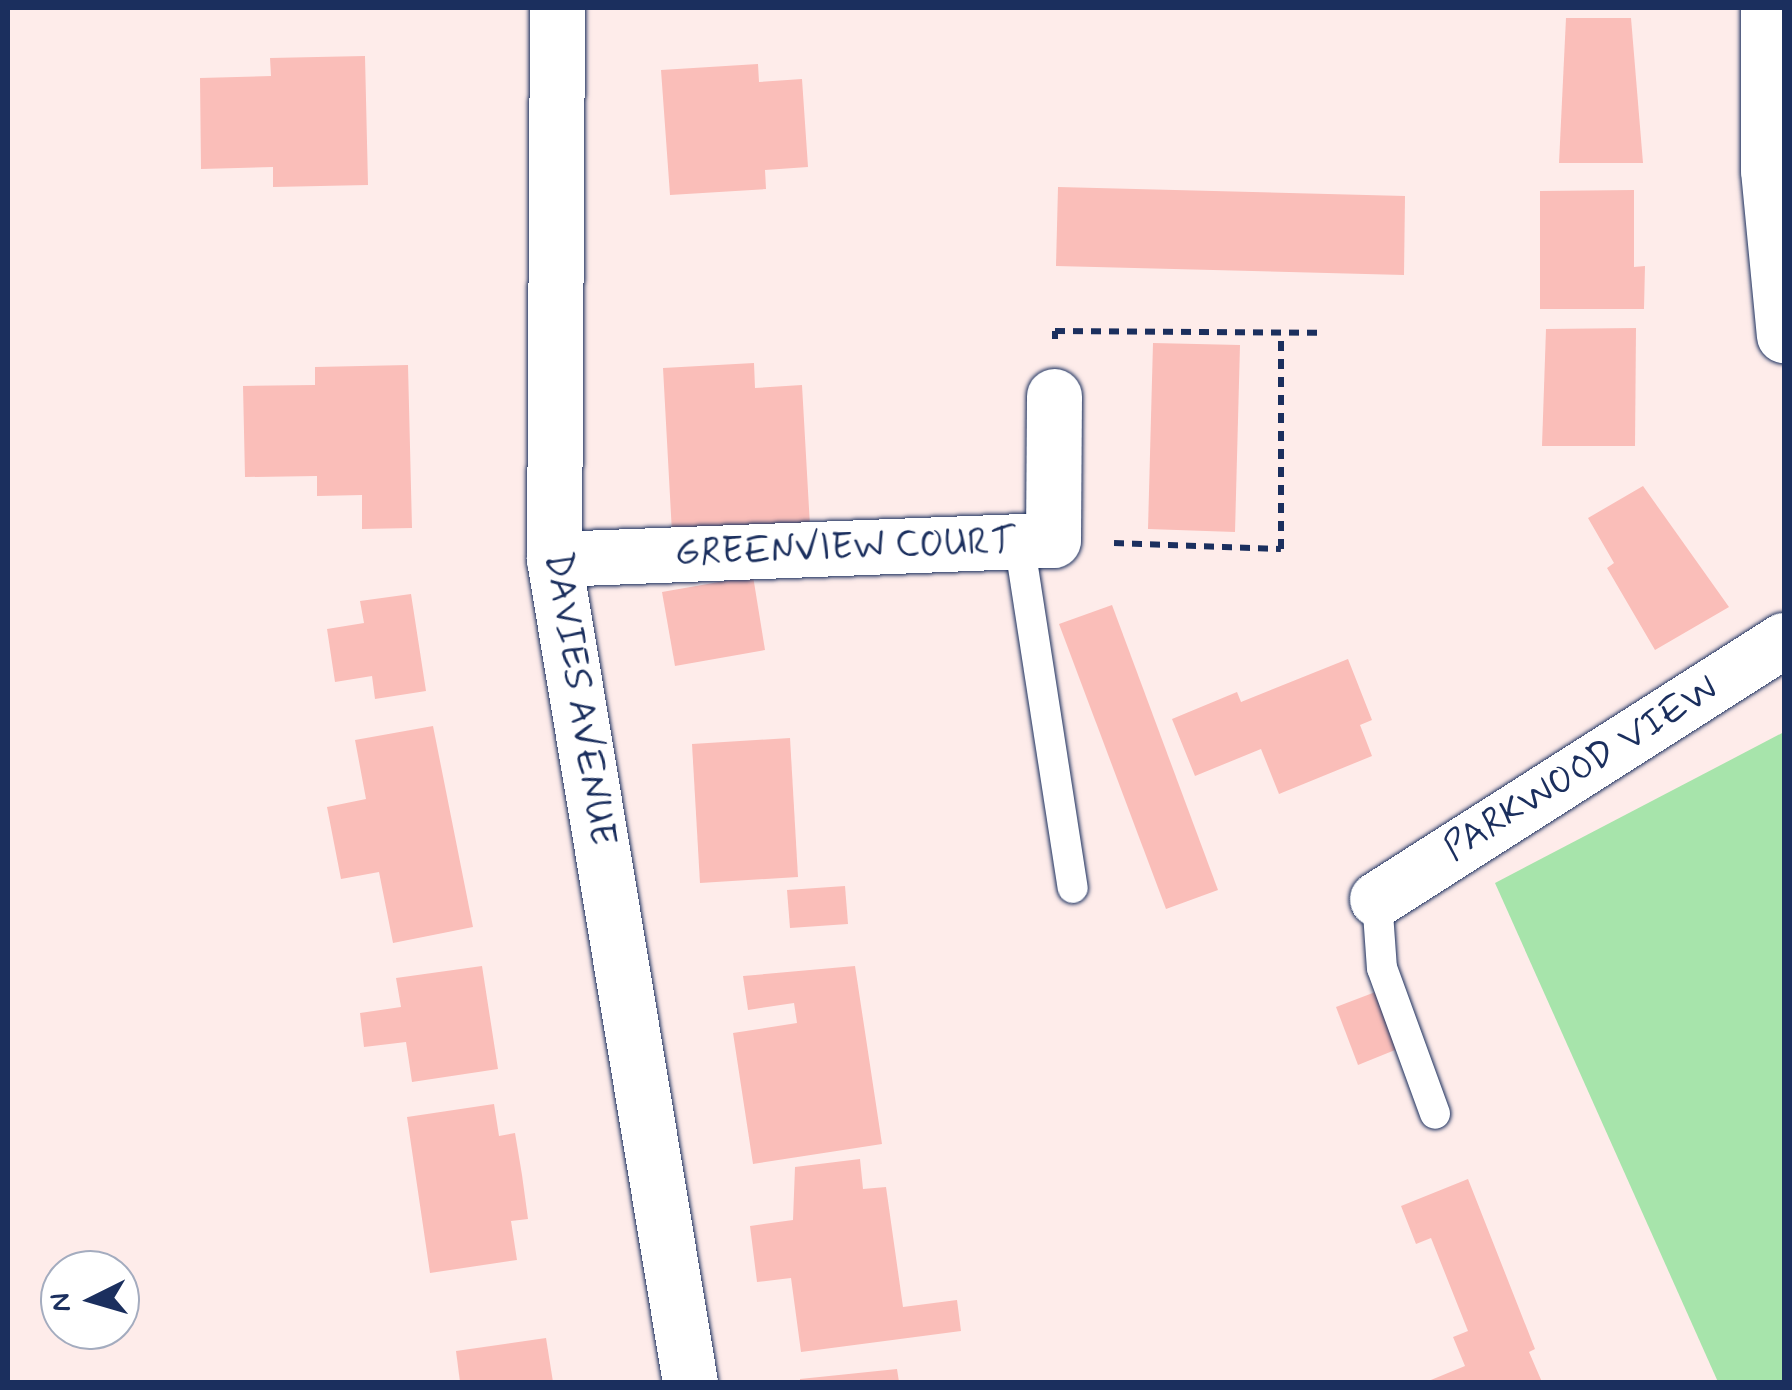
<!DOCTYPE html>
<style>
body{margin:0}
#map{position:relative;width:1792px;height:1390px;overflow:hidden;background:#feecea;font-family:Mynerve,sans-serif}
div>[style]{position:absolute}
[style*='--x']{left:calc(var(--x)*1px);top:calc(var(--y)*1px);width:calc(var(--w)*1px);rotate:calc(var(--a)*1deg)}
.green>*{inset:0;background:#a7e4ab}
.building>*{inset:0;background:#fabeb9}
.path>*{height:6px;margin-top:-3px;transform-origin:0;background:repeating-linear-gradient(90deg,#1b2f5e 0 10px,transparent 0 18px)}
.roads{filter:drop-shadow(0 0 2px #1b2f5e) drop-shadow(0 0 2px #1b2f5e)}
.service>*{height:30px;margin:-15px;padding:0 15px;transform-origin:15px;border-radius:15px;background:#fff}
.minor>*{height:55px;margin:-27.5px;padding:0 27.5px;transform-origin:27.5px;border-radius:27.5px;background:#fff}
span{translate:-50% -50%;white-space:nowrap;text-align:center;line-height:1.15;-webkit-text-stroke:8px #fff;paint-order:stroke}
.street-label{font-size:38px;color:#1b2f5e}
.frame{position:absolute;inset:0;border:10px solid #1b2f5e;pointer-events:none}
.north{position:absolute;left:40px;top:1250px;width:100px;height:100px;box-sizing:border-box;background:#fff;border:2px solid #a4acbf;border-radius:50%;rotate:265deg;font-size:28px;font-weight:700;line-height:40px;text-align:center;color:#1b2f5e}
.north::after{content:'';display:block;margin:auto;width:35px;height:45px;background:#1b2f5e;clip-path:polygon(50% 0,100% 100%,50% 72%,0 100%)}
</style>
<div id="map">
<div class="green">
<div style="clip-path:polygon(1784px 732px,1784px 1382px,1718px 1382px,1495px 883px)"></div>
</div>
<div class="building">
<div style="clip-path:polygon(1566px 18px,1631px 18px,1643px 163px,1559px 163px)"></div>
<div style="clip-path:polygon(365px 56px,368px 185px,273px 187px,273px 167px,201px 169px,200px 78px,271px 76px,270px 58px)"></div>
<div style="clip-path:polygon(758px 64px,759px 82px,802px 79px,808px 167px,765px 170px,766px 189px,670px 195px,661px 70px)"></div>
<div style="clip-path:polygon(1058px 187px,1405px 196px,1404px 275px,1056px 266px)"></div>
<div style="clip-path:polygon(1634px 190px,1634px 267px,1645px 266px,1644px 309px,1540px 309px,1540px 191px)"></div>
<div style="clip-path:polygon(1636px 328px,1635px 446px,1542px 446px,1546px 329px)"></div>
<div style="clip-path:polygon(1153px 343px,1240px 345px,1235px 532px,1148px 529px)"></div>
<div style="clip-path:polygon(754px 363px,755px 388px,802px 385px,810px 526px,672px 533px,663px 368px)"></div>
<div style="clip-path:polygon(408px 365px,412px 528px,362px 529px,362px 495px,317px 496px,317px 476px,245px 477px,243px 386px,315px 385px,315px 367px)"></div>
<div style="clip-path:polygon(1643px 486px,1729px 607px,1655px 650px,1607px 568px,1614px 563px,1588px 518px)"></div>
<div style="clip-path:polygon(753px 576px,765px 650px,675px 666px,662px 592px)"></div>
<div style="clip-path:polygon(411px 594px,426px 691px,375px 699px,372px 676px,335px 682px,327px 629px,364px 623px,360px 601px)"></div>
<div style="clip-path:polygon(1112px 605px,1218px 890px,1166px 909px,1059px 624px)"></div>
<div style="clip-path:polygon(1348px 659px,1372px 720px,1360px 725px,1372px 756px,1279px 794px,1261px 749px,1195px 776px,1172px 719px,1237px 692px,1241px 702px)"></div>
<div style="clip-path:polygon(433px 726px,473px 927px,393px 943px,379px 872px,341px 879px,327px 807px,366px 799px,355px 740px)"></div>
<div style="clip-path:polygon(790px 738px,798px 877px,700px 883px,692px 744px)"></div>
<div style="clip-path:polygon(845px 886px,848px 924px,790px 928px,787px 890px)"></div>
<div style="clip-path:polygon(482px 966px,498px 1069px,412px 1082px,406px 1042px,364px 1047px,360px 1013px,401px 1007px,396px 978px)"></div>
<div style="clip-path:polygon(855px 966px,882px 1144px,753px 1164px,733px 1033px,797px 1023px,794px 1003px,748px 1010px,743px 976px)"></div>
<div style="clip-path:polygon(1378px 991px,1400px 1048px,1358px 1065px,1336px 1007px)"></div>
<div style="clip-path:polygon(494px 1104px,499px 1136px,515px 1133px,522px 1175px,528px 1219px,511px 1221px,517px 1260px,430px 1273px,407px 1117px)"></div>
<div style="clip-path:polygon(860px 1159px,863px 1189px,886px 1187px,903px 1307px,957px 1300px,961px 1331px,801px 1352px,791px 1278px,757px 1282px,750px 1226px,793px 1220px,795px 1167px)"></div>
<div style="clip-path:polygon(1468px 1179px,1535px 1349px,1529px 1352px,1542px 1382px,1426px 1382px,1465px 1366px,1453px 1337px,1468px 1331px,1431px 1238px,1416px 1244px,1401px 1206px)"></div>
<div style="clip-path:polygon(546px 1338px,553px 1382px,460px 1382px,456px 1351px)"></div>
<div style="clip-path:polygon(897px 1369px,899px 1382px,800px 1382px,800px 1379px)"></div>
</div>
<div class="path">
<div style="--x:1055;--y:339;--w:8;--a:-90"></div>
<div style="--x:1055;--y:331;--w:265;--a:0.4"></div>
<div style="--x:1114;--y:543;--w:167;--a:2.1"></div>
<div style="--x:1281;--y:549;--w:216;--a:-90"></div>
</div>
<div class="roads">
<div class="service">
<div style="--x:1019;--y:541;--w:351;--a:81.2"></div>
<div style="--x:1377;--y:899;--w:69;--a:85.9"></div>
<div style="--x:1382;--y:968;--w:155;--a:70"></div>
</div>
<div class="minor">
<div style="--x:557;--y:8;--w:551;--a:90.31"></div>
<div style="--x:554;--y:559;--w:834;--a:80.62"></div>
<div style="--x:1768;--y:8;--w:162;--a:90"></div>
<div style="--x:1768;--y:170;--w:166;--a:84.5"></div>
<div style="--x:554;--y:559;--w:499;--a:-2.2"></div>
<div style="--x:1053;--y:540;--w:144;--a:-89.6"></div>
<div style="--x:1377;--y:899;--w:482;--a:-32.5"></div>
</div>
</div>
<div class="street-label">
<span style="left:845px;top:548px;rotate:-2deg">GREENVIEW COURT</span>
<span style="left:579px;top:699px;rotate:81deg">DAVIES AVENUE</span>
<span style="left:1581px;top:769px;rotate:-32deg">PARKWOOD VIEW</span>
</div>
<div class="frame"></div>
<div class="north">N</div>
</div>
